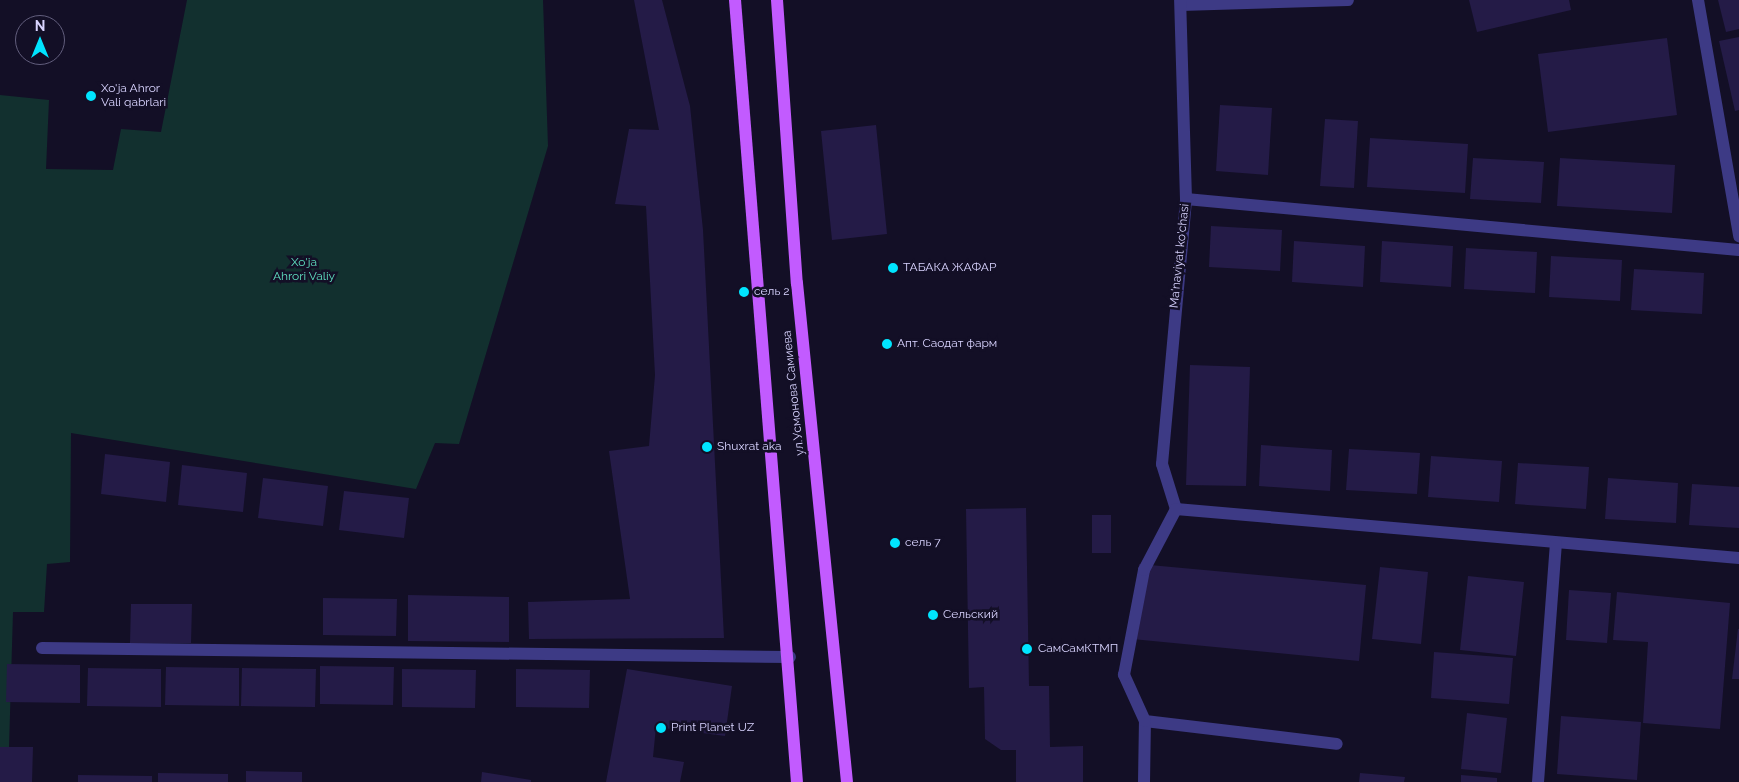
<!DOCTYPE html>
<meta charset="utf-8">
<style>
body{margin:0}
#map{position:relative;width:1739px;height:782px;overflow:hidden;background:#130f26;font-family:Raleway,sans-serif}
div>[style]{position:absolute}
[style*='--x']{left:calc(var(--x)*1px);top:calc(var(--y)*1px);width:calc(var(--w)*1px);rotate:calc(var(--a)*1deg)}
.green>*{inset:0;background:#12302f}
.building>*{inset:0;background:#241b47}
.minor>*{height:12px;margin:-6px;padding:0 6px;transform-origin:6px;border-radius:6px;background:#3d3a85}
.major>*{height:12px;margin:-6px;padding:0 6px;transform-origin:6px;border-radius:6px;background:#c25bff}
.dots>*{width:14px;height:14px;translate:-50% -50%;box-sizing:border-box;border:2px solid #130f26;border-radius:50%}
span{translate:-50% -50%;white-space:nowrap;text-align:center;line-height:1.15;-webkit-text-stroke:5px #130f26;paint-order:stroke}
.poi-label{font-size:12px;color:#d9d4ff}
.left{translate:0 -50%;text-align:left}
.street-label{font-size:12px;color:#d9d4ff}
.park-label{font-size:12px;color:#5fe0c0}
.north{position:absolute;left:15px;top:15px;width:50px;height:50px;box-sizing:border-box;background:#130f26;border:1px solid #625e7d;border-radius:50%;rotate:0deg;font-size:14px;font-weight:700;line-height:20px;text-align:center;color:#d9d4ff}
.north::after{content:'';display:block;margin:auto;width:18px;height:22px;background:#00e5ff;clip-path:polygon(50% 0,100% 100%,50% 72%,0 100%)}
</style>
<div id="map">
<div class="green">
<div style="clip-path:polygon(187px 0,543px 0,548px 146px,459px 444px,435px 443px,416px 489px,71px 433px,70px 562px,47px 564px,44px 612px,13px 612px,8px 782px,0 782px,0 95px,49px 100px,46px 169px,113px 170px,121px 129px,161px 132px)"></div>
</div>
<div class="building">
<div style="clip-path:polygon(634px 0,662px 0,690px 106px,703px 230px,724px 638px,529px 639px,528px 602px,630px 599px,609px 451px,649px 446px,655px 375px,646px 206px,615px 204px,629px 129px,659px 130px)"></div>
<div style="clip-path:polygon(1469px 0,1569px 0,1571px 10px,1477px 32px)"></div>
<div style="clip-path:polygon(1718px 0,1739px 0,1739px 29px,1726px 32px)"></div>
<div style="clip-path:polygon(1739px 37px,1739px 110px,1735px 111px,1719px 41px)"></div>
<div style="clip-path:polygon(1667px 38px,1677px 115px,1548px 132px,1538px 54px)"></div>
<div style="clip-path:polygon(1220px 105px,1272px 108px,1268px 175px,1216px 171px)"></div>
<div style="clip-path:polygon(1325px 119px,1358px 121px,1354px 188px,1320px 186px)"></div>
<div style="clip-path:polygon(876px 125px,887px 234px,832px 240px,821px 131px)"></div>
<div style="clip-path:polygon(1370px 138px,1468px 144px,1465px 193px,1367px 187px)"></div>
<div style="clip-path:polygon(1473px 158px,1544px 162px,1541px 203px,1470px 199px)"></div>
<div style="clip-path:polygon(1560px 158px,1675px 165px,1672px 213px,1557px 206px)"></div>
<div style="clip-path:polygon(1211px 226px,1282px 230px,1280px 271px,1209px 267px)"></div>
<div style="clip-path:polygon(1294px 241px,1365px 246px,1363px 287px,1292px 282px)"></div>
<div style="clip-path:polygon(1382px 241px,1453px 246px,1451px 287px,1380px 282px)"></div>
<div style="clip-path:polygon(1466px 248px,1537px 252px,1535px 293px,1464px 289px)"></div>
<div style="clip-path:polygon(1551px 256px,1622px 260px,1620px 301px,1549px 297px)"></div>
<div style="clip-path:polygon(1634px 269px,1704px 273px,1702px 314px,1631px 310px)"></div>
<div style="clip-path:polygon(1190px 365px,1250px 367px,1246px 486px,1186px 485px)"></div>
<div style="clip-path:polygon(1261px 445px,1332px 450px,1330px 491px,1259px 486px)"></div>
<div style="clip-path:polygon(1349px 449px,1420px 453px,1417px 494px,1346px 490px)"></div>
<div style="clip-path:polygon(105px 454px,170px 462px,166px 502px,101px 494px)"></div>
<div style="clip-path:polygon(1431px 456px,1502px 461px,1499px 502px,1428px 497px)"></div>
<div style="clip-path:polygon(1518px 463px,1589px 467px,1586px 509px,1515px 504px)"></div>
<div style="clip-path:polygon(182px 465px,247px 473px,243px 512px,178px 505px)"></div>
<div style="clip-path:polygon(263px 478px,328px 486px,323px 526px,258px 518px)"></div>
<div style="clip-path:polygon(1608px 478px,1678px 483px,1676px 523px,1605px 519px)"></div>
<div style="clip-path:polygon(1692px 484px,1739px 487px,1739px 528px,1689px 525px)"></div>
<div style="clip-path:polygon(344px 491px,409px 498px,404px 538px,339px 530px)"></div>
<div style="clip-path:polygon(1026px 508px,1029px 686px,1049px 686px,1050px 747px,1083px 746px,1083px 782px,1016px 782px,1016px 750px,1001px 750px,985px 739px,984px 687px,969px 688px,966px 509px)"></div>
<div style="clip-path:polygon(1092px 515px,1111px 515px,1111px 553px,1092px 553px)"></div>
<div style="clip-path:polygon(1139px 564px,1366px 585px,1359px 661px,1132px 639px)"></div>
<div style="clip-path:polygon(1380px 567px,1428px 572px,1421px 644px,1372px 639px)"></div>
<div style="clip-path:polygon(1468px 576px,1524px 582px,1516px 656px,1460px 650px)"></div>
<div style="clip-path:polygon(1569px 590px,1611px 593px,1607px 643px,1566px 640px)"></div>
<div style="clip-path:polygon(1617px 592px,1730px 603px,1720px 729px,1643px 723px,1648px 642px,1613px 640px)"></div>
<div style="clip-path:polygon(408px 595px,509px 597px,509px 642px,408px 641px)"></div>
<div style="clip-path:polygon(323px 598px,397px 599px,396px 636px,323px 635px)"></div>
<div style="clip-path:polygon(131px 604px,192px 604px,191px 643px,130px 643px)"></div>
<div style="clip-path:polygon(1738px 629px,1739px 629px,1739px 679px,1732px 679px)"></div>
<div style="clip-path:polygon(1434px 652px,1513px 658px,1509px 704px,1431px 698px)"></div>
<div style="clip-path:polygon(7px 664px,80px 665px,80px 703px,6px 702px)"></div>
<div style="clip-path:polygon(320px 666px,394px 667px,393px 705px,320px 704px)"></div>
<div style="clip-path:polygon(166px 667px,239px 668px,239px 706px,165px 705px)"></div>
<div style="clip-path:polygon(88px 668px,161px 669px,161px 707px,87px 706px)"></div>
<div style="clip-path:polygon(242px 668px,316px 669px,315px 707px,241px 706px)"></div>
<div style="clip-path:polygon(402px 669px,476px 670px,475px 708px,402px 707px)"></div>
<div style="clip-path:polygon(516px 669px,590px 670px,589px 708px,516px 707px)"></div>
<div style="clip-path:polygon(627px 669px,732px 686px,725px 736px,656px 727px,653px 757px,684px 762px,680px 782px,606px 782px)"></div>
<div style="clip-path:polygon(1467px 713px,1507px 718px,1501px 773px,1461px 769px)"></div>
<div style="clip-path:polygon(1561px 716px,1641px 722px,1637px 780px,1557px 774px)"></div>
<div style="clip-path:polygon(0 747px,33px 747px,32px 782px,0 782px)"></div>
<div style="clip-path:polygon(246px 771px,302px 772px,302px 782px,246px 782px)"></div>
<div style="clip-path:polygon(482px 772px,531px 780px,531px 782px,481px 782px)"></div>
<div style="clip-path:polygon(158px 773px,228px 774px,228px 782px,158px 782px)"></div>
<div style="clip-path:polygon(1360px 773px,1405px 777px,1404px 782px,1359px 782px)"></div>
<div style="clip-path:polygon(78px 775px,152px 776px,152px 782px,78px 782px)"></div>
<div style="clip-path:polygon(1461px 775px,1497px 778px,1497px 782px,1461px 782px)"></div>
</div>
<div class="minor">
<div style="--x:1698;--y:0;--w:240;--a:80.1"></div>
<div style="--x:1181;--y:5;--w:167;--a:-1.7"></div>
<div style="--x:1186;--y:199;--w:555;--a:5.27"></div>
<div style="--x:1176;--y:509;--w:565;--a:4.97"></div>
<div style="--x:1176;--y:509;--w:47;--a:-107.3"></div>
<div style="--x:1162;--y:464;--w:266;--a:-84.8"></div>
<div style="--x:1186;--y:199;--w:199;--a:-91.7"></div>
<div style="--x:42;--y:648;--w:748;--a:0.69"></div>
<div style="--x:1145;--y:721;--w:193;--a:6.8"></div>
<div style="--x:1144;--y:782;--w:61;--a:-89.1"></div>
<div style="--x:1145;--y:721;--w:51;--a:-114.5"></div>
<div style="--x:1124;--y:675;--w:107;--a:-79.2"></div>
<div style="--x:1144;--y:570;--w:69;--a:-62.3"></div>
<div style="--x:1538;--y:782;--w:239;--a:-85.7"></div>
</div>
<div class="major">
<div style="--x:735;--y:0;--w:784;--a:85.47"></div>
<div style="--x:777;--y:0;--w:284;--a:86"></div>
<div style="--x:797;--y:283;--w:501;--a:84.28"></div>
</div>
<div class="dots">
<div style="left:91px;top:96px;background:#00e5ff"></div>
<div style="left:893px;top:268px;background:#00e5ff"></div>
<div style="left:744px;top:292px;background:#00e5ff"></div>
<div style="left:887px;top:344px;background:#00e5ff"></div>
<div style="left:707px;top:447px;background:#00e5ff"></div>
<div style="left:895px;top:543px;background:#00e5ff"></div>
<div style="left:933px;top:615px;background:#00e5ff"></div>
<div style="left:1027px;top:649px;background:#00e5ff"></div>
<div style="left:661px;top:728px;background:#00e5ff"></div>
</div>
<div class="poi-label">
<span class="left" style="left:101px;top:96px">Xo'ja Ahror<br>Vali qabrlari</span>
<span class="left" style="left:903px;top:268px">ТАБАКА ЖАФАР</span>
<span class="left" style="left:754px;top:292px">сель 2</span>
<span class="left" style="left:897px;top:344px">Апт. Саодат фарм</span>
<span class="left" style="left:717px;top:447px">Shuxrat aka</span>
<span class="left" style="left:905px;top:543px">сель 7</span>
<span class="left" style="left:943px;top:615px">Сельский</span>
<span class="left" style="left:1038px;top:649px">СамСамКТМП</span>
<span class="left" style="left:671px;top:728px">Print Planet UZ</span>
</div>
<div class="street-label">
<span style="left:1180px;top:256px;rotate:-84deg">Ma'naviyat ko'chasi</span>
<span style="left:794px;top:393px;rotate:-96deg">ул.Усмонова Самиева</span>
</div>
<div class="park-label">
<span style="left:304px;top:270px">Xo'ja<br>Ahrori Valiy</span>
</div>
<div class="north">N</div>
</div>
